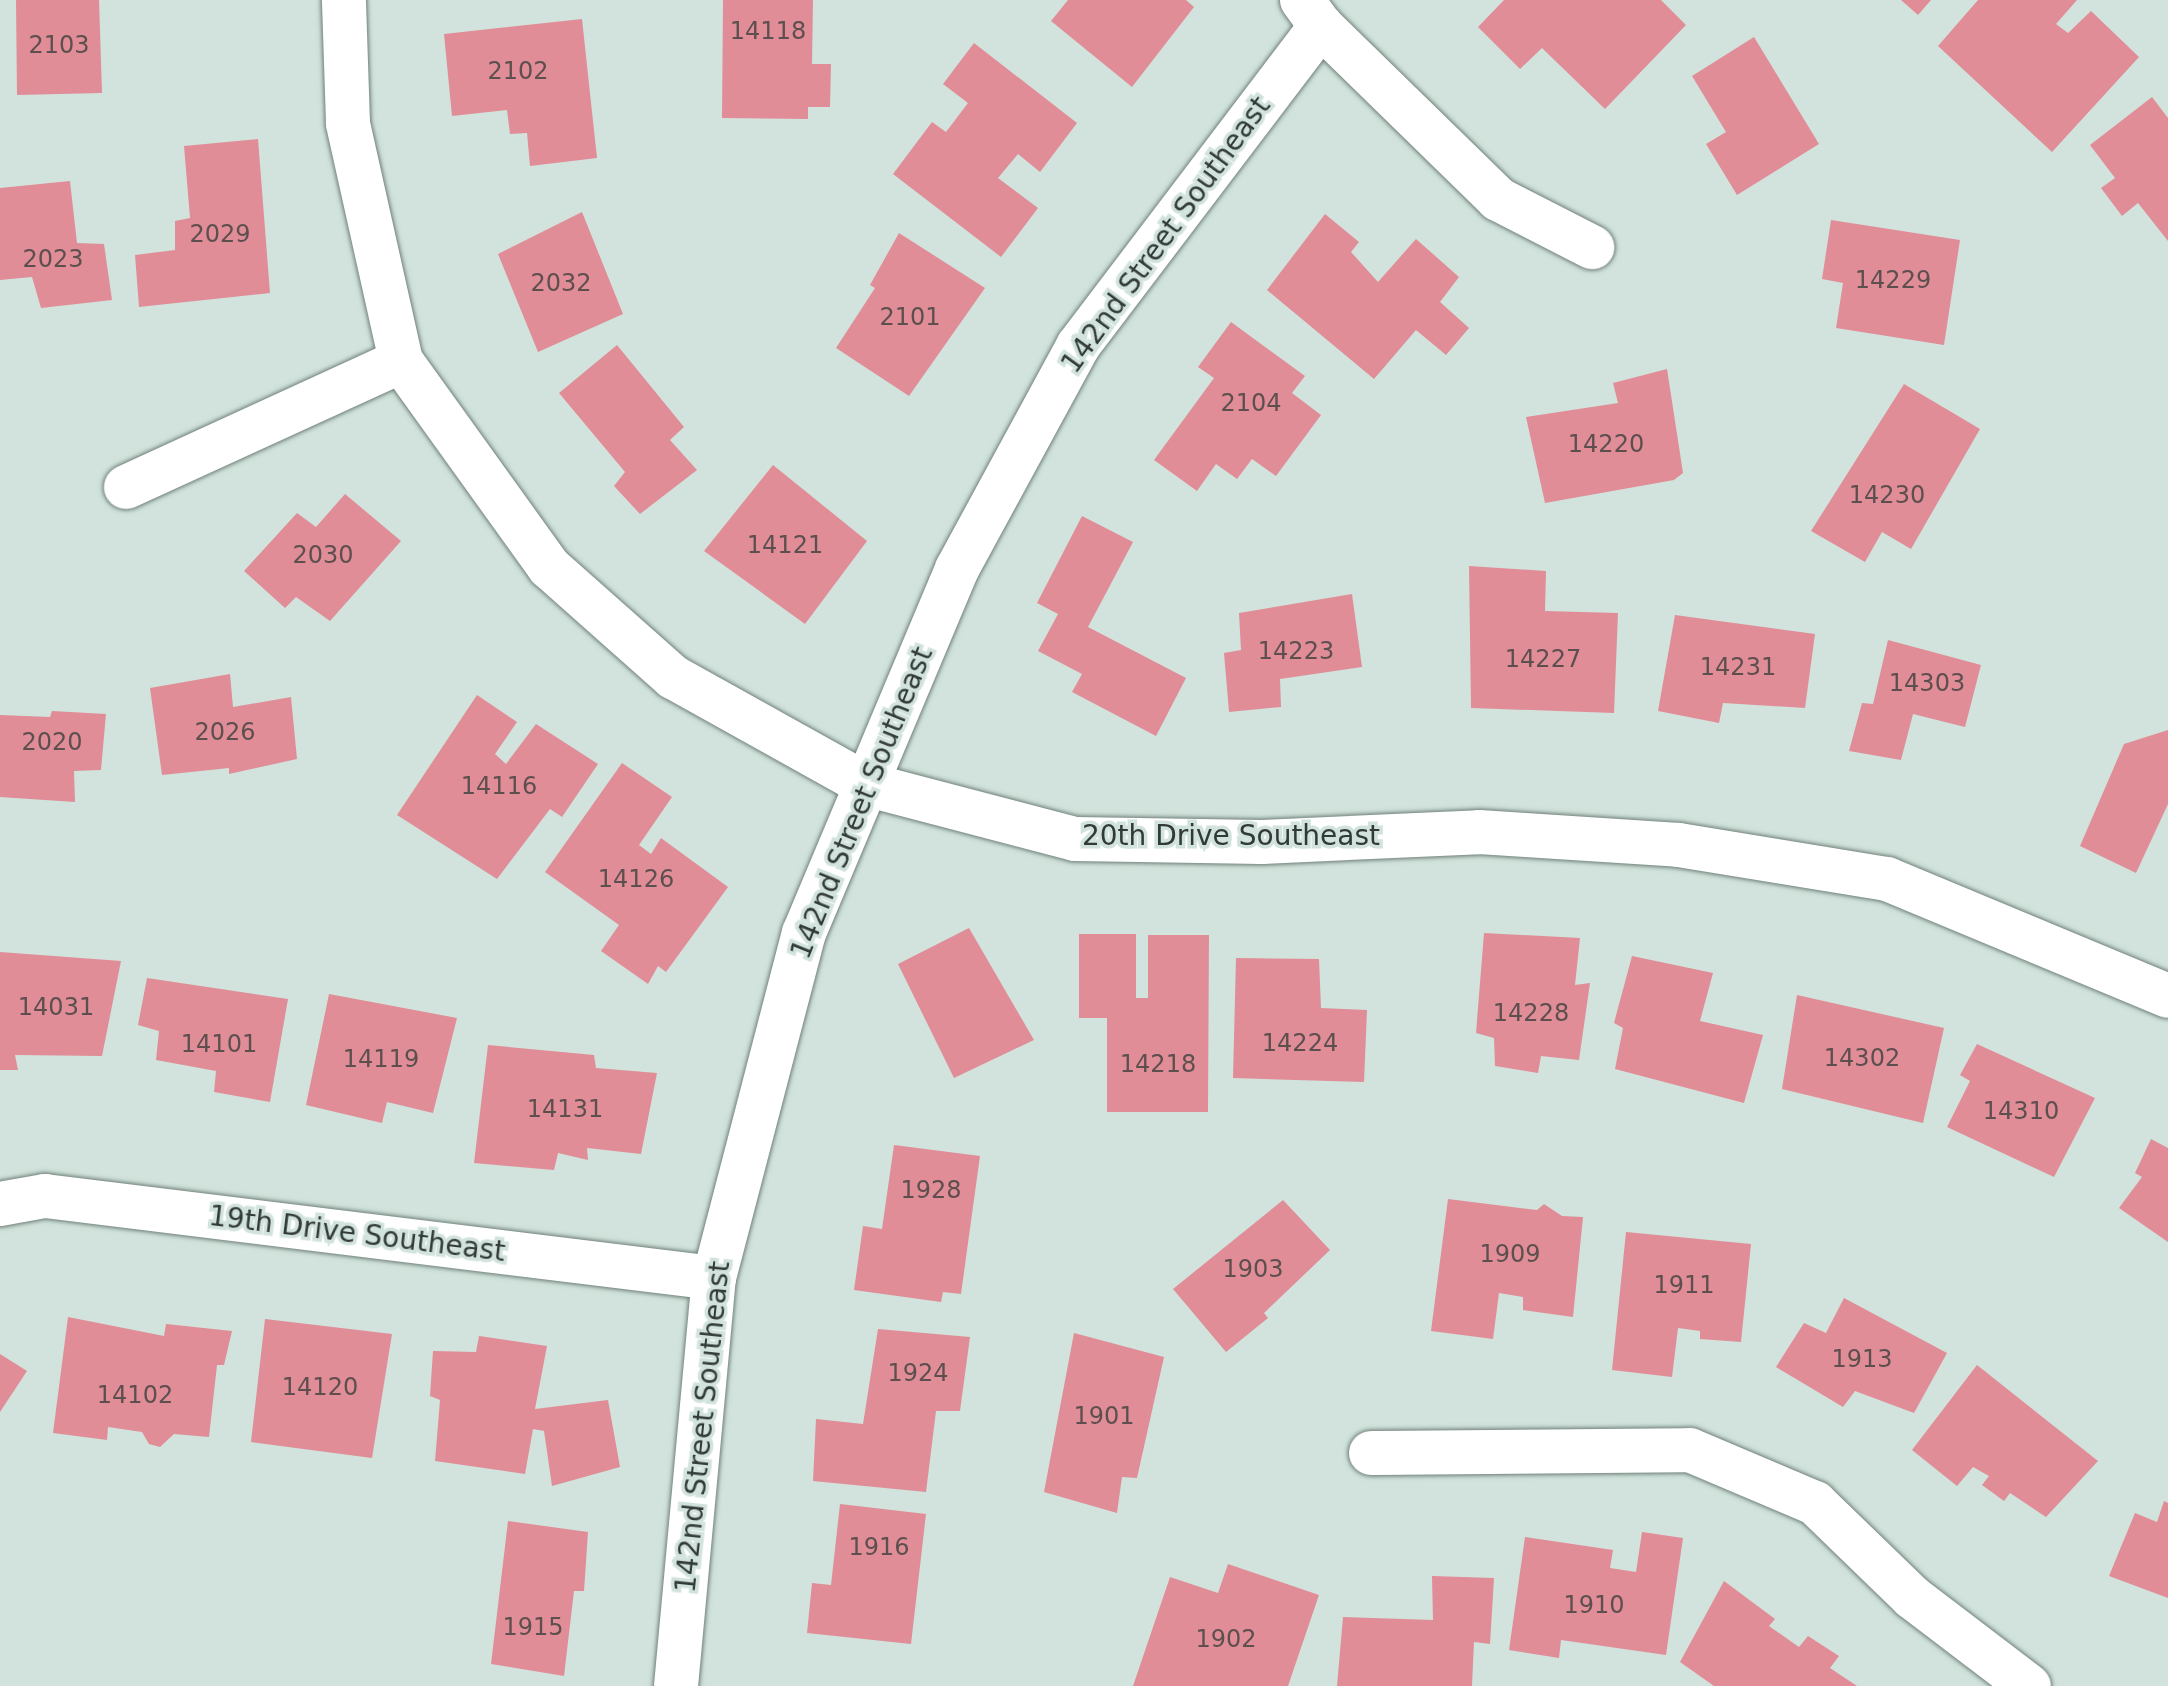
<!DOCTYPE html>
<style>
body{margin:0}
#map{position:relative;width:2168px;height:1686px;overflow:hidden;background:#d1e3dc;font-family:"DejaVu Sans",sans-serif}
div>[style]{position:absolute}
[style*='--x']{left:calc(var(--x)*1px);top:calc(var(--y)*1px);width:calc(var(--w)*1px);rotate:calc(var(--a)*1deg)}
.building>*{inset:0;background:#e08d98}
.roads{filter:drop-shadow(0 0 2px #70817a) drop-shadow(0 0 2px #70817a)}
.minor>*{height:44px;margin:-22px;padding:0 22px;transform-origin:22px;border-radius:22px;background:#fff}
span{translate:-50% -50%;white-space:nowrap;text-align:center;line-height:1.15;-webkit-text-stroke:7px #d1e3dc;paint-order:stroke}
.number-label{font-size:24px;color:#5e4f4f}
.number-label span{-webkit-text-stroke-width:0}
.street-label{font-size:28px;color:#323a37}
</style>
<div id="map">
<div class="building">
<div style="clip-path:polygon(16px 0,99px 0,102px 93px,17px 95px)"></div>
<div style="clip-path:polygon(723px 0,813px 0,812px 64px,831px 64px,830px 107px,808px 107px,808px 119px,722px 118px)"></div>
<div style="clip-path:polygon(1068px 0,1186px 0,1194px 7px,1132px 87px,1051px 21px)"></div>
<div style="clip-path:polygon(1504px 0,1661px 0,1686px 25px,1605px 109px,1542px 48px,1520px 69px,1478px 27px)"></div>
<div style="clip-path:polygon(1901px 0,1931px 0,1918px 15px)"></div>
<div style="clip-path:polygon(1978px 0,2077px 0,2056px 24px,2068px 33px,2091px 11px,2139px 57px,2052px 152px,1938px 46px)"></div>
<div style="clip-path:polygon(582px 19px,597px 158px,530px 166px,527px 133px,510px 134px,507px 110px,452px 116px,444px 34px)"></div>
<div style="clip-path:polygon(1754px 37px,1819px 144px,1737px 195px,1706px 144px,1726px 132px,1692px 76px)"></div>
<div style="clip-path:polygon(974px 43px,1077px 123px,1040px 172px,1018px 154px,998px 178px,1038px 208px,1001px 257px,893px 174px,932px 122px,946px 132px,968px 103px,943px 84px)"></div>
<div style="clip-path:polygon(2152px 97px,2168px 118px,2168px 241px,2138px 203px,2122px 216px,2101px 188px,2115px 178px,2090px 145px)"></div>
<div style="clip-path:polygon(258px 139px,270px 293px,139px 307px,135px 255px,175px 250px,175px 221px,190px 218px,184px 146px)"></div>
<div style="clip-path:polygon(70px 181px,77px 243px,104px 244px,112px 300px,41px 308px,32px 277px,0 280px,0 188px)"></div>
<div style="clip-path:polygon(582px 212px,623px 314px,538px 352px,498px 254px)"></div>
<div style="clip-path:polygon(1325px 214px,1359px 242px,1351px 252px,1378px 282px,1416px 239px,1459px 277px,1440px 302px,1469px 328px,1446px 355px,1416px 330px,1374px 379px,1267px 290px)"></div>
<div style="clip-path:polygon(1831px 220px,1960px 240px,1944px 345px,1836px 328px,1843px 283px,1822px 279px)"></div>
<div style="clip-path:polygon(899px 233px,985px 288px,909px 396px,836px 348px,875px 288px,870px 285px)"></div>
<div style="clip-path:polygon(1231px 322px,1305px 376px,1292px 393px,1321px 415px,1276px 476px,1252px 459px,1237px 479px,1216px 464px,1197px 491px,1154px 460px,1214px 378px,1198px 367px)"></div>
<div style="clip-path:polygon(617px 345px,684px 427px,670px 440px,697px 470px,640px 514px,614px 486px,625px 472px,559px 393px)"></div>
<div style="clip-path:polygon(1667px 369px,1683px 473px,1674px 480px,1545px 503px,1526px 417px,1618px 403px,1613px 383px)"></div>
<div style="clip-path:polygon(1904px 384px,1980px 429px,1911px 549px,1882px 532px,1865px 562px,1811px 531px)"></div>
<div style="clip-path:polygon(773px 465px,867px 541px,805px 624px,704px 551px)"></div>
<div style="clip-path:polygon(345px 494px,401px 541px,330px 621px,296px 597px,285px 608px,244px 571px,297px 513px,316px 527px)"></div>
<div style="clip-path:polygon(1082px 516px,1133px 542px,1088px 627px,1186px 678px,1156px 736px,1072px 692px,1082px 674px,1038px 651px,1058px 614px,1037px 603px)"></div>
<div style="clip-path:polygon(1469px 566px,1546px 571px,1545px 611px,1618px 613px,1614px 713px,1471px 708px)"></div>
<div style="clip-path:polygon(1352px 594px,1362px 667px,1280px 679px,1281px 707px,1229px 712px,1224px 653px,1241px 650px,1239px 613px)"></div>
<div style="clip-path:polygon(1675px 615px,1815px 634px,1805px 708px,1723px 703px,1719px 723px,1658px 711px)"></div>
<div style="clip-path:polygon(1888px 640px,1981px 665px,1965px 727px,1913px 714px,1901px 760px,1849px 751px,1862px 703px,1873px 704px)"></div>
<div style="clip-path:polygon(230px 674px,233px 707px,291px 697px,297px 759px,229px 774px,229px 768px,162px 775px,150px 688px)"></div>
<div style="clip-path:polygon(477px 695px,517px 722px,495px 754px,506px 764px,536px 724px,598px 764px,562px 817px,550px 809px,497px 879px,397px 815px)"></div>
<div style="clip-path:polygon(52px 711px,106px 714px,101px 770px,74px 771px,75px 802px,0 797px,0 715px,50px 717px)"></div>
<div style="clip-path:polygon(2168px 730px,2168px 804px,2136px 873px,2080px 846px,2124px 744px)"></div>
<div style="clip-path:polygon(622px 763px,672px 797px,639px 845px,651px 854px,661px 838px,728px 887px,666px 972px,658px 966px,648px 984px,601px 951px,619px 925px,545px 872px)"></div>
<div style="clip-path:polygon(969px 928px,1034px 1040px,954px 1078px,898px 964px)"></div>
<div style="clip-path:polygon(1484px 933px,1580px 938px,1575px 985px,1590px 983px,1579px 1060px,1541px 1056px,1538px 1073px,1495px 1066px,1494px 1038px,1476px 1033px)"></div>
<div style="clip-path:polygon(1079px 934px,1136px 934px,1136px 998px,1148px 998px,1148px 935px,1209px 935px,1208px 1112px,1107px 1112px,1107px 1018px,1079px 1018px)"></div>
<div style="clip-path:polygon(0 952px,121px 961px,102px 1056px,15px 1055px,18px 1070px,0 1070px)"></div>
<div style="clip-path:polygon(1632px 956px,1713px 973px,1700px 1021px,1763px 1035px,1744px 1103px,1615px 1069px,1623px 1028px,1614px 1023px)"></div>
<div style="clip-path:polygon(1236px 958px,1319px 959px,1321px 1008px,1367px 1010px,1364px 1082px,1233px 1078px)"></div>
<div style="clip-path:polygon(147px 978px,288px 999px,270px 1102px,214px 1092px,216px 1071px,156px 1060px,159px 1031px,138px 1025px)"></div>
<div style="clip-path:polygon(329px 994px,457px 1018px,433px 1113px,387px 1102px,382px 1123px,306px 1105px)"></div>
<div style="clip-path:polygon(1797px 995px,1944px 1028px,1923px 1123px,1782px 1089px)"></div>
<div style="clip-path:polygon(1977px 1044px,2095px 1098px,2054px 1177px,1947px 1127px,1970px 1081px,1960px 1075px)"></div>
<div style="clip-path:polygon(488px 1045px,594px 1055px,596px 1068px,657px 1073px,641px 1154px,587px 1148px,588px 1160px,558px 1153px,554px 1170px,474px 1163px)"></div>
<div style="clip-path:polygon(2151px 1139px,2168px 1148px,2168px 1242px,2119px 1208px,2142px 1177px,2135px 1173px)"></div>
<div style="clip-path:polygon(894px 1145px,980px 1156px,961px 1294px,943px 1292px,941px 1302px,854px 1290px,863px 1226px,882px 1229px)"></div>
<div style="clip-path:polygon(1448px 1199px,1537px 1210px,1544px 1204px,1562px 1216px,1583px 1217px,1573px 1317px,1523px 1310px,1523px 1297px,1499px 1293px,1493px 1339px,1431px 1331px)"></div>
<div style="clip-path:polygon(1283px 1200px,1330px 1250px,1264px 1313px,1268px 1318px,1226px 1352px,1173px 1289px)"></div>
<div style="clip-path:polygon(1626px 1232px,1751px 1244px,1741px 1342px,1700px 1339px,1700px 1331px,1678px 1328px,1672px 1377px,1612px 1370px)"></div>
<div style="clip-path:polygon(1844px 1298px,1947px 1353px,1914px 1413px,1855px 1391px,1843px 1407px,1776px 1367px,1804px 1323px,1826px 1333px)"></div>
<div style="clip-path:polygon(68px 1317px,164px 1336px,166px 1324px,232px 1331px,224px 1365px,217px 1365px,209px 1437px,174px 1434px,160px 1447px,149px 1444px,142px 1432px,108px 1427px,107px 1440px,53px 1433px)"></div>
<div style="clip-path:polygon(265px 1319px,392px 1334px,372px 1458px,251px 1442px)"></div>
<div style="clip-path:polygon(878px 1329px,970px 1337px,960px 1411px,936px 1411px,926px 1492px,813px 1481px,816px 1419px,863px 1424px)"></div>
<div style="clip-path:polygon(1074px 1333px,1164px 1357px,1137px 1478px,1122px 1477px,1117px 1513px,1044px 1492px)"></div>
<div style="clip-path:polygon(479px 1336px,547px 1346px,535px 1409px,608px 1400px,620px 1467px,552px 1486px,544px 1431px,533px 1429px,525px 1474px,435px 1461px,440px 1400px,430px 1396px,433px 1351px,476px 1352px)"></div>
<div style="clip-path:polygon(0 1354px,27px 1371px,0 1412px)"></div>
<div style="clip-path:polygon(1977px 1365px,2098px 1461px,2046px 1517px,2010px 1493px,2004px 1501px,1982px 1485px,1989px 1476px,1973px 1467px,1957px 1486px,1912px 1450px)"></div>
<div style="clip-path:polygon(2164px 1501px,2168px 1503px,2168px 1598px,2109px 1576px,2135px 1513px,2157px 1522px)"></div>
<div style="clip-path:polygon(840px 1504px,926px 1514px,911px 1644px,807px 1633px,812px 1583px,831px 1585px)"></div>
<div style="clip-path:polygon(508px 1521px,588px 1532px,584px 1591px,574px 1591px,564px 1676px,491px 1664px)"></div>
<div style="clip-path:polygon(1642px 1532px,1683px 1538px,1666px 1655px,1561px 1640px,1559px 1658px,1509px 1650px,1525px 1537px,1613px 1550px,1610px 1568px,1636px 1572px)"></div>
<div style="clip-path:polygon(1228px 1564px,1319px 1595px,1288px 1686px,1133px 1686px,1170px 1577px,1218px 1593px)"></div>
<div style="clip-path:polygon(1432px 1576px,1494px 1578px,1490px 1644px,1474px 1642px,1472px 1686px,1337px 1686px,1343px 1617px,1433px 1620px)"></div>
<div style="clip-path:polygon(1724px 1581px,1775px 1619px,1769px 1626px,1799px 1647px,1808px 1636px,1839px 1656px,1830px 1668px,1857px 1686px,1714px 1686px,1680px 1662px)"></div>
</div>
<div class="roads">
<div class="minor">
<div style="--x:1302;--y:0;--w:32;--a:54"></div>
<div style="--x:1321;--y:26;--w:248;--a:44.3"></div>
<div style="--x:1498;--y:199;--w:106;--a:27.1"></div>
<div style="--x:401;--y:361;--w:254;--a:54.3"></div>
<div style="--x:549;--y:567;--w:166;--a:41.6"></div>
<div style="--x:673;--y:677;--w:220;--a:29.1"></div>
<div style="--x:865;--y:784;--w:217;--a:14.7"></div>
<div style="--x:1075;--y:839;--w:187;--a:0.9"></div>
<div style="--x:1262;--y:842;--w:217;--a:-2.6"></div>
<div style="--x:1479;--y:832;--w:200;--a:3.7"></div>
<div style="--x:1679;--y:845;--w:211;--a:9.3"></div>
<div style="--x:1887;--y:879;--w:304;--a:22.6"></div>
<div style="--x:126;--y:487;--w:302;--a:-24.6"></div>
<div style="--x:401;--y:361;--w:244;--a:-102.6"></div>
<div style="--x:348;--y:123;--w:123;--a:-91.9"></div>
<div style="--x:0;--y:1204;--w:46;--a:-10.1"></div>
<div style="--x:45;--y:1196;--w:674;--a:6.99"></div>
<div style="--x:1371;--y:1453;--w:319;--a:-0.5"></div>
<div style="--x:1690;--y:1450;--w:136;--a:23"></div>
<div style="--x:1815;--y:1503;--w:135;--a:44.1"></div>
<div style="--x:1912;--y:1597;--w:147;--a:37.3"></div>
<div style="--x:676;--y:1686;--w:410;--a:-84.7"></div>
<div style="--x:714;--y:1278;--w:357;--a:-75.4"></div>
<div style="--x:804;--y:933;--w:395;--a:-67.2"></div>
<div style="--x:957;--y:569;--w:254;--a:-61.5"></div>
<div style="--x:1078;--y:346;--w:402;--a:-52.8"></div>
</div>
</div>
<div class="number-label">
<span style="left:768px;top:32px">14118</span>
<span style="left:59px;top:46px">2103</span>
<span style="left:518px;top:72px">2102</span>
<span style="left:220px;top:235px">2029</span>
<span style="left:53px;top:260px">2023</span>
<span style="left:1893px;top:281px">14229</span>
<span style="left:561px;top:284px">2032</span>
<span style="left:910px;top:318px">2101</span>
<span style="left:1251px;top:404px">2104</span>
<span style="left:1606px;top:445px">14220</span>
<span style="left:1887px;top:496px">14230</span>
<span style="left:785px;top:546px">14121</span>
<span style="left:323px;top:556px">2030</span>
<span style="left:1296px;top:652px">14223</span>
<span style="left:1543px;top:660px">14227</span>
<span style="left:1738px;top:668px">14231</span>
<span style="left:1927px;top:684px">14303</span>
<span style="left:225px;top:733px">2026</span>
<span style="left:52px;top:743px">2020</span>
<span style="left:499px;top:787px">14116</span>
<span style="left:636px;top:880px">14126</span>
<span style="left:56px;top:1008px">14031</span>
<span style="left:1531px;top:1014px">14228</span>
<span style="left:1300px;top:1044px">14224</span>
<span style="left:219px;top:1045px">14101</span>
<span style="left:1862px;top:1059px">14302</span>
<span style="left:381px;top:1060px">14119</span>
<span style="left:1158px;top:1065px">14218</span>
<span style="left:565px;top:1110px">14131</span>
<span style="left:2021px;top:1112px">14310</span>
<span style="left:931px;top:1191px">1928</span>
<span style="left:1510px;top:1255px">1909</span>
<span style="left:1253px;top:1270px">1903</span>
<span style="left:1684px;top:1286px">1911</span>
<span style="left:1862px;top:1360px">1913</span>
<span style="left:918px;top:1374px">1924</span>
<span style="left:320px;top:1388px">14120</span>
<span style="left:135px;top:1396px">14102</span>
<span style="left:1104px;top:1417px">1901</span>
<span style="left:879px;top:1548px">1916</span>
<span style="left:1594px;top:1606px">1910</span>
<span style="left:533px;top:1628px">1915</span>
<span style="left:1226px;top:1640px">1902</span>
</div>
<div class="street-label">
<span style="left:1166px;top:235px;rotate:-54deg">142nd Street Southeast</span>
<span style="left:862px;top:803px;rotate:-68deg">142nd Street Southeast</span>
<span style="left:1231px;top:836px">20th Drive Southeast</span>
<span style="left:357px;top:1234px;rotate:7deg">19th Drive Southeast</span>
<span style="left:703px;top:1427px;rotate:-84deg">142nd Street Southeast</span>
</div>
</div>
